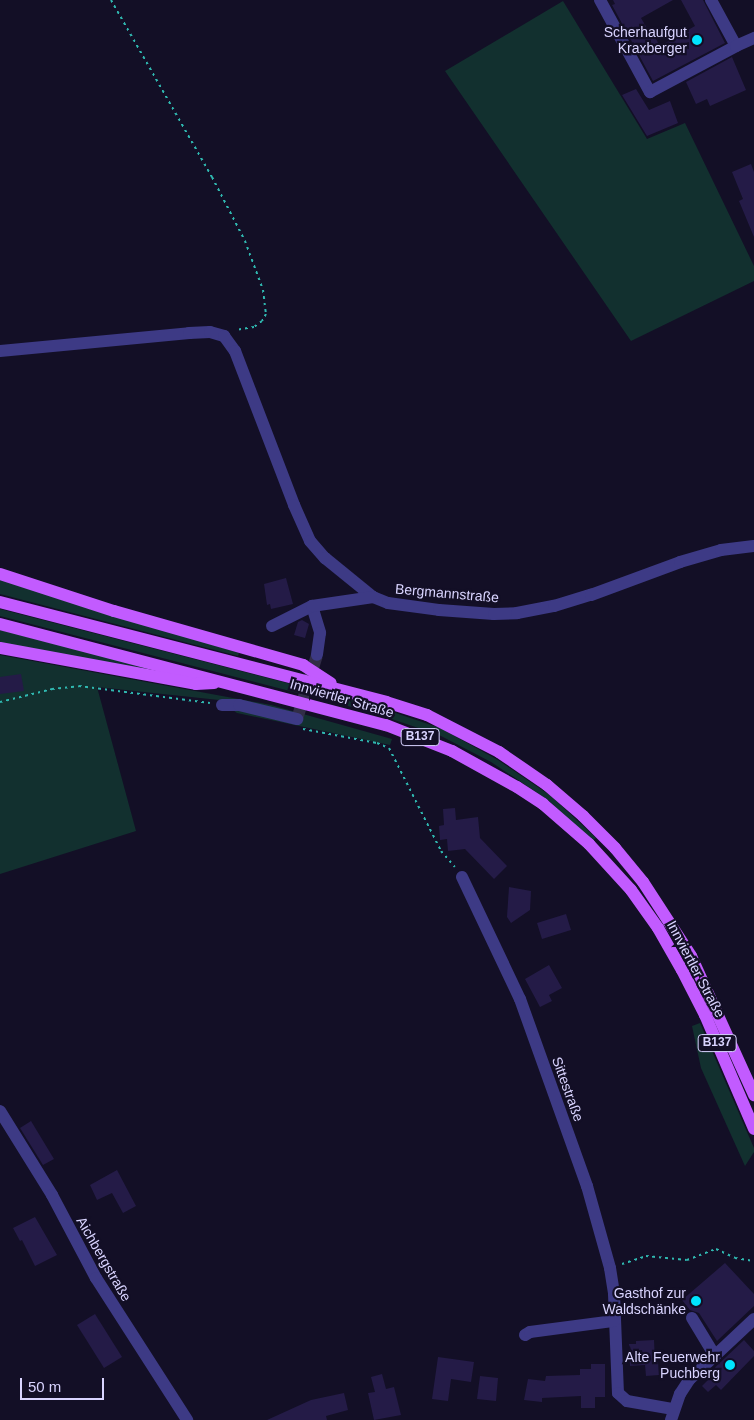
<!DOCTYPE html>
<meta charset="utf-8">
<style>
body{margin:0}
#map{position:relative;width:754px;height:1420px;overflow:hidden;background:#130f26;font-family:Arial,sans-serif}
div>[style]{position:absolute}
[style*='--x']{left:calc(var(--x)*1px);top:calc(var(--y)*1px);width:calc(var(--w)*1px);rotate:calc(var(--a)*1deg)}
.green>*{inset:0;background:#12302f}
.building>*{inset:0;background:#241b47}
.minor-tunnel>*{height:12px;margin-top:-6px;transform-origin:0;background:repeating-linear-gradient(90deg,#312d47 0 12px,transparent 0 18px)}
.path>*{height:2px;margin-top:-1px;transform-origin:0;background:repeating-linear-gradient(90deg,#2fb8b0 0 2.5px,transparent 0 6.5px)}
.minor>*{height:12px;margin:-6px;padding:0 6px;transform-origin:6px;border-radius:6px;background:#3d3a85}
.major>*{height:12px;margin:-6px;padding:0 6px;transform-origin:6px;border-radius:6px;background:#c25bff}
.dots>*{width:14px;height:14px;translate:-50% -50%;box-sizing:border-box;border:2px solid #130f26;border-radius:50%}
span{translate:-50% -50%;white-space:nowrap;text-align:center;line-height:1.15;-webkit-text-stroke:4.5px #130f26;paint-order:stroke}
.shield-label span{padding:1px 4px;background:#130f26;border:1px solid;border-radius:4px;-webkit-text-stroke-width:0}
.shield-label{font-size:12px;color:#d9d4ff;font-weight:700}
.poi-label{font-size:14px;color:#d9d4ff}
.right{translate:-100% -50%;text-align:right}
.street-label{font-size:14px;color:#d9d4ff}
.scale{position:absolute;left:20px;top:1378px;width:84px;height:22px;box-sizing:border-box;border:2px solid #d9d4ff;border-top:0;padding-left:6px;font-size:15px;line-height:18px;white-space:nowrap;color:#d9d4ff;-webkit-text-stroke:4px #130f26;paint-order:stroke}
</style>
<div id="map">
<div class="green">
<div style="clip-path:polygon(563px 1px,647px 139px,685px 123px,754px 266px,754px 281px,631px 341px,445px 71px)"></div>
<div style="clip-path:polygon(0 579px,239px 653px,238px 656px,0 594px)"></div>
<div style="clip-path:polygon(0 609px,372px 705px,440px 728px,498px 760px,551px 796px,596px 838px,592px 841px,548px 800px,491px 762px,439px 735px,371px 712px,0 616px)"></div>
<div style="clip-path:polygon(0 630px,149px 668px,148px 670px,0 644px)"></div>
<div style="clip-path:polygon(0 655px,271px 705px,392px 739px,390px 745px,237px 713px,219px 700px,97px 687px,136px 831px,0 874px)"></div>
<div style="clip-path:polygon(700px 1023px,754px 1148px,754px 1152px,745px 1166px,701px 1068px,692px 1026px)"></div>
</div>
<div class="building">
<div style="clip-path:polygon(613px 0,673px 0,641px 18px,651px 35px,653px 34px,660px 46px,695px 26px,681px 0,703px 0,725px 43px,653px 81px,612px 5px,615px 4px)"></div>
<div style="clip-path:polygon(732px 57px,746px 90px,710px 106px,707px 99px,696px 104px,686px 82px)"></div>
<div style="clip-path:polygon(636px 89px,649px 110px,670px 101px,678px 123px,647px 136px,622px 95px)"></div>
<div style="clip-path:polygon(751px 164px,754px 172px,754px 237px,739px 201px,743px 199px,732px 172px)"></div>
<div style="clip-path:polygon(286px 578px,293px 604px,271px 609px,270px 604px,267px 605px,264px 584px)"></div>
<div style="clip-path:polygon(302px 620px,309px 624px,305px 638px,294px 635px,298px 622px)"></div>
<div style="clip-path:polygon(21px 674px,24px 691px,0 694px,0 677px)"></div>
<div style="clip-path:polygon(455px 808px,456px 820px,478px 817px,480px 838px,507px 866px,494px 879px,465px 849px,448px 851px,447px 839px,440px 840px,439px 826px,444px 825px,443px 809px)"></div>
<div style="clip-path:polygon(509px 887px,531px 891px,530px 910px,511px 923px,507px 917px)"></div>
<div style="clip-path:polygon(566px 914px,571px 930px,542px 939px,537px 923px)"></div>
<div style="clip-path:polygon(549px 965px,562px 988px,549px 995px,552px 1001px,540px 1007px,525px 979px)"></div>
<div style="clip-path:polygon(31px 1121px,54px 1159px,43px 1165px,20px 1128px)"></div>
<div style="clip-path:polygon(117px 1170px,136px 1206px,123px 1213px,112px 1193px,97px 1200px,90px 1185px)"></div>
<div style="clip-path:polygon(35px 1217px,57px 1255px,35px 1266px,22px 1240px,20px 1241px,13px 1228px)"></div>
<div style="clip-path:polygon(725px 1263px,754px 1294px,754px 1306px,717px 1341px,699px 1313px,690px 1310px,682px 1300px)"></div>
<div style="clip-path:polygon(95px 1314px,122px 1357px,104px 1368px,77px 1325px)"></div>
<div style="clip-path:polygon(654px 1340px,655px 1362px,658px 1362px,659px 1375px,646px 1376px,645px 1365px,630px 1366px,629px 1344px,636px 1344px,636px 1341px)"></div>
<div style="clip-path:polygon(744px 1340px,754px 1351px,754px 1356px,721px 1390px,716px 1385px,708px 1392px,702px 1386px,710px 1378px,707px 1375px)"></div>
<div style="clip-path:polygon(438px 1357px,474px 1362px,471px 1382px,451px 1379px,448px 1401px,432px 1399px)"></div>
<div style="clip-path:polygon(591px 1364px,605px 1364px,605px 1397px,595px 1397px,595px 1408px,581px 1408px,581px 1396px,542px 1398px,542px 1402px,524px 1400px,528px 1379px,545px 1381px,546px 1376px,580px 1375px,580px 1369px,591px 1369px)"></div>
<div style="clip-path:polygon(382px 1374px,386px 1389px,394px 1387px,401px 1415px,374px 1420px,368px 1393px,375px 1392px,371px 1377px)"></div>
<div style="clip-path:polygon(480px 1376px,498px 1378px,496px 1401px,477px 1399px)"></div>
<div style="clip-path:polygon(344px 1393px,348px 1410px,326px 1416px,327px 1420px,267px 1420px,311px 1400px)"></div>
</div>
<div class="minor-tunnel">
<div style="--x:297;--y:719;--w:67;--a:-72.6"></div>
</div>
<div class="path">
<div style="--x:111;--y:0;--w:204;--a:60.3"></div>
<div style="--x:212;--y:177;--w:72;--a:62.7"></div>
<div style="--x:245;--y:241;--w:52;--a:69.8"></div>
<div style="--x:263;--y:290;--w:24;--a:83"></div>
<div style="--x:266;--y:314;--w:8;--a:120"></div>
<div style="--x:262;--y:321;--w:10;--a:143"></div>
<div style="--x:254;--y:327;--w:19;--a:171"></div>
<div style="--x:0;--y:702;--w:54;--a:-14"></div>
<div style="--x:52;--y:689;--w:27;--a:-6"></div>
<div style="--x:79;--y:686;--w:132;--a:7.4"></div>
<div style="--x:303;--y:729;--w:75;--a:10.7"></div>
<div style="--x:377;--y:743;--w:13;--a:23"></div>
<div style="--x:389;--y:748;--w:115;--a:63.2"></div>
<div style="--x:441;--y:851;--w:21;--a:49"></div>
<div style="--x:622;--y:1264;--w:25;--a:-18"></div>
<div style="--x:646;--y:1256;--w:41;--a:5.6"></div>
<div style="--x:687;--y:1260;--w:31;--a:-21"></div>
<div style="--x:716;--y:1249;--w:21;--a:25"></div>
<div style="--x:735;--y:1258;--w:19;--a:9"></div>
</div>
<div class="minor">
<div style="--x:600;--y:0;--w:105;--a:61.5"></div>
<div style="--x:650;--y:92;--w:98;--a:-28.1"></div>
<div style="--x:711;--y:0;--w:52;--a:61.5"></div>
<div style="--x:736;--y:46;--w:20;--a:-24"></div>
<div style="--x:0;--y:351;--w:190;--a:-5.4"></div>
<div style="--x:189;--y:333;--w:21;--a:-3"></div>
<div style="--x:210;--y:332;--w:15;--a:16"></div>
<div style="--x:224;--y:336;--w:19;--a:54"></div>
<div style="--x:235;--y:351;--w:165;--a:69"></div>
<div style="--x:294;--y:505;--w:39;--a:66"></div>
<div style="--x:310;--y:541;--w:23;--a:49"></div>
<div style="--x:325;--y:558;--w:62;--a:39.1"></div>
<div style="--x:373;--y:597;--w:16;--a:22"></div>
<div style="--x:388;--y:603;--w:51;--a:7.8"></div>
<div style="--x:439;--y:610;--w:55;--a:4.2"></div>
<div style="--x:494;--y:614;--w:23;--a:-2"></div>
<div style="--x:517;--y:613;--w:38;--a:-11"></div>
<div style="--x:554;--y:606;--w:39;--a:-17"></div>
<div style="--x:591;--y:595;--w:95;--a:-20.3"></div>
<div style="--x:680;--y:562;--w:43;--a:-16.3"></div>
<div style="--x:721;--y:550;--w:33;--a:-7"></div>
<div style="--x:312;--y:606;--w:28;--a:73"></div>
<div style="--x:320;--y:633;--w:22;--a:98"></div>
<div style="--x:272;--y:626;--w:45;--a:-26.6"></div>
<div style="--x:312;--y:606;--w:62;--a:-8.4"></div>
<div style="--x:222;--y:705;--w:17;--a:0"></div>
<div style="--x:239;--y:705;--w:60;--a:13.6"></div>
<div style="--x:462;--y:877;--w:135;--a:64.6"></div>
<div style="--x:520;--y:999;--w:199;--a:70.3"></div>
<div style="--x:587;--y:1186;--w:85;--a:74.3"></div>
<div style="--x:610;--y:1268;--w:26;--a:81"></div>
<div style="--x:614;--y:1294;--w:99;--a:87.7"></div>
<div style="--x:618;--y:1393;--w:12;--a:42"></div>
<div style="--x:627;--y:1401;--w:47;--a:9.9"></div>
<div style="--x:0;--y:1111;--w:99;--a:58.2"></div>
<div style="--x:52;--y:1195;--w:94;--a:62.1"></div>
<div style="--x:96;--y:1278;--w:169;--a:57.3"></div>
<div style="--x:692;--y:1318;--w:44;--a:58.8"></div>
<div style="--x:525;--y:1335;--w:6;--a:-31"></div>
<div style="--x:530;--y:1332;--w:85;--a:-7.5"></div>
<div style="--x:671;--y:1420;--w:28;--a:-71"></div>
<div style="--x:680;--y:1394;--w:17;--a:-57"></div>
<div style="--x:689;--y:1380;--w:89;--a:-43.2"></div>
</div>
<div class="major">
<div style="--x:0;--y:574;--w:120;--a:18"></div>
<div style="--x:114;--y:611;--w:197;--a:15.9"></div>
<div style="--x:303;--y:665;--w:33;--a:33"></div>
<div style="--x:0;--y:602;--w:399;--a:14.5"></div>
<div style="--x:386;--y:702;--w:43;--a:17.6"></div>
<div style="--x:427;--y:715;--w:81;--a:27.2"></div>
<div style="--x:499;--y:752;--w:58;--a:34.5"></div>
<div style="--x:547;--y:785;--w:48;--a:40.7"></div>
<div style="--x:583;--y:816;--w:45;--a:45"></div>
<div style="--x:615;--y:848;--w:44;--a:50.5"></div>
<div style="--x:643;--y:882;--w:88;--a:57"></div>
<div style="--x:691;--y:956;--w:153;--a:65.6"></div>
<div style="--x:0;--y:624;--w:399;--a:14.7"></div>
<div style="--x:386;--y:725;--w:71;--a:21.5"></div>
<div style="--x:452;--y:751;--w:74;--a:29"></div>
<div style="--x:517;--y:787;--w:31;--a:33"></div>
<div style="--x:543;--y:804;--w:61;--a:41"></div>
<div style="--x:589;--y:844;--w:62;--a:47.6"></div>
<div style="--x:631;--y:890;--w:47;--a:54.6"></div>
<div style="--x:658;--y:928;--w:48;--a:60.3"></div>
<div style="--x:682;--y:970;--w:51;--a:62.9"></div>
<div style="--x:705;--y:1015;--w:124;--a:66.7"></div>
<div style="--x:0;--y:648;--w:199;--a:10.4"></div>
<div style="--x:196;--y:684;--w:18;--a:-3"></div>
</div>
<div class="dots">
<div style="left:697px;top:40px;background:#00e5ff"></div>
<div style="left:696px;top:1301px;background:#00e5ff"></div>
<div style="left:730px;top:1365px;background:#00e5ff"></div>
</div>
<div class="shield-label">
<span style="left:420px;top:737px">B137</span>
<span style="left:717px;top:1043px">B137</span>
</div>
<div class="poi-label">
<span class="right" style="left:687px;top:40px">Scherhaufgut<br>Kraxberger</span>
<span class="right" style="left:686px;top:1301px">Gasthof zur<br>Waldschänke</span>
<span class="right" style="left:720px;top:1365px">Alte Feuerwehr<br>Puchberg</span>
</div>
<div class="street-label">
<span style="left:447px;top:593px;rotate:5deg">Bergmannstraße</span>
<span style="left:342px;top:698px;rotate:16deg">Innviertler Straße</span>
<span style="left:696px;top:969px;rotate:62deg">Innviertler Straße</span>
<span style="left:568px;top:1089px;rotate:70deg">Sittestraße</span>
<span style="left:104px;top:1259px;rotate:60deg">Aichbergstraße</span>
</div>
<div class="scale">50 m</div>
</div>
